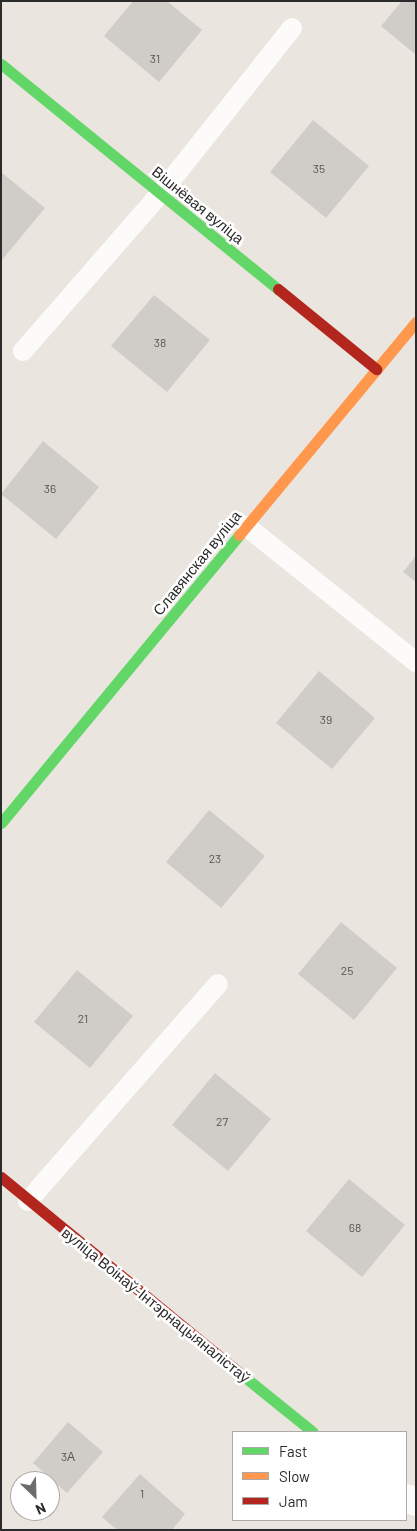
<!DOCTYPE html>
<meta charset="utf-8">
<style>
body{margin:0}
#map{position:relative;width:417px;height:1531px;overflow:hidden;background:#eae5df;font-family:Barlow,sans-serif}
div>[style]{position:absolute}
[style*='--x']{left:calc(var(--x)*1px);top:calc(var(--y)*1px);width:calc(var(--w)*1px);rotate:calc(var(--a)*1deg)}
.building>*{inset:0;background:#d0cdc9}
.lane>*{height:20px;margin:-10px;padding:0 10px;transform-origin:10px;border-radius:10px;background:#fcfbfa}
.street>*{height:28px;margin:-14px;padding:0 14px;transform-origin:14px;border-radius:14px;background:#fcfbfa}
.fast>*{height:11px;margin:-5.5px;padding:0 5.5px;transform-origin:5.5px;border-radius:5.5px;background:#63d668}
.slow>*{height:11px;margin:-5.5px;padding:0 5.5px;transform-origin:5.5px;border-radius:5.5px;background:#ff974d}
.jam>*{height:11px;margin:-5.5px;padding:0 5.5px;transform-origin:5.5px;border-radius:5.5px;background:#b3261e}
span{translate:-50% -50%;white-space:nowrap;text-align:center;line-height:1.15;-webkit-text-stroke:5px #fff;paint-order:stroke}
.number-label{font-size:12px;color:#555453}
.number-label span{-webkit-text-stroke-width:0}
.street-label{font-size:15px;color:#2b2b2b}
.frame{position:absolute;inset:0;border:2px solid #2b2b2b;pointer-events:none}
.legend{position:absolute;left:232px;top:1431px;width:175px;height:90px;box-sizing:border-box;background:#fff;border:1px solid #aaa;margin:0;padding:6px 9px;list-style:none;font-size:15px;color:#2b2b2b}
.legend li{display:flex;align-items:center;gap:10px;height:25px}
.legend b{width:25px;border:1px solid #aaa}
.north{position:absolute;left:10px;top:1471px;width:50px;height:50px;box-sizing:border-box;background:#fff;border:1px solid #aaa;border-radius:50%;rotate:156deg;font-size:14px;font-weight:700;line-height:20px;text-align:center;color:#2b2b2b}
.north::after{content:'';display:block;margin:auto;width:18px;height:22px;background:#6e6c6a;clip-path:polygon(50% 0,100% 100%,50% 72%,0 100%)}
</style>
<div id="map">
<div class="building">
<div style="clip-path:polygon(133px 1px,167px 1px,202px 30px,159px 82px,104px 36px)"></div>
<div style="clip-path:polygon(402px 1px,416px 1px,416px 55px,381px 26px)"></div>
<div style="clip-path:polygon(313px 120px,369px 166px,326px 218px,270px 172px)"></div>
<div style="clip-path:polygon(1px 172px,45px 208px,2px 260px,1px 259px)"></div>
<div style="clip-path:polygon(154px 295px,210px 340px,167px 392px,111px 346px)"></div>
<div style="clip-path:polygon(43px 441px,99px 487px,56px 539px,1px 494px)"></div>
<div style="clip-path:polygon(416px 556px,416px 582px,403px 572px)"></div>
<div style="clip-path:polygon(319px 671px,375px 718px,332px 769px,276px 723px)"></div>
<div style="clip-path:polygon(209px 810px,265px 856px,221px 908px,166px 862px)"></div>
<div style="clip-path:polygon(341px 922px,397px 968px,354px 1020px,298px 974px)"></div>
<div style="clip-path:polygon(77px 970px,133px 1016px,90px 1068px,34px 1022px)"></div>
<div style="clip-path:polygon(215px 1073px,271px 1119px,228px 1171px,172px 1125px)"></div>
<div style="clip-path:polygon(349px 1179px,405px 1225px,362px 1277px,306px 1231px)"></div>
<div style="clip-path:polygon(68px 1422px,103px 1452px,67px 1493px,33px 1463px)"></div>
<div style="clip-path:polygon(140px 1474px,185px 1514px,172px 1530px,117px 1530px,102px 1517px)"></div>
</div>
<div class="lane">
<div style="--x:23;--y:351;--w:208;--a:-48.9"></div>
<div style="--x:160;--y:194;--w:212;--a:-51.5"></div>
<div style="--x:246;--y:526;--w:218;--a:38.7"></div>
<div style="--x:28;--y:1201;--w:288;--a:-48.8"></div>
</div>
<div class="street">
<div style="--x:406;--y:1498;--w:11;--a:22"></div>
</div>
<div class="fast">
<div style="--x:1;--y:64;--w:357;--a:39.1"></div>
<div style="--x:1;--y:823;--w:374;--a:-50.4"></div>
<div style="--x:241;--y:1374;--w:92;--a:38.9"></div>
</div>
<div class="slow">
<div style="--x:239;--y:535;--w:277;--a:-50.3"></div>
</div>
<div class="jam">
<div style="--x:278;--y:289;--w:127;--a:39.2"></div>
<div style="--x:1;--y:1177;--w:310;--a:39.4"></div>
</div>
<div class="number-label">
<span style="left:155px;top:59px">31</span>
<span style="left:319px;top:169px">35</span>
<span style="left:160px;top:343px">38</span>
<span style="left:50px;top:489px">36</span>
<span style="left:326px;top:720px">39</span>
<span style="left:215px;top:859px">23</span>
<span style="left:347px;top:971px">25</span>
<span style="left:83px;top:1019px">21</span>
<span style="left:222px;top:1122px">27</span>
<span style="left:355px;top:1228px">68</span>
<span style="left:68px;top:1457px">3А</span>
<span style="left:142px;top:1494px">1</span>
</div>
<div class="street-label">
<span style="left:198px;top:205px;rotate:39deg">Вішнёвая вуліца</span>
<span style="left:197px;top:563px;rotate:-51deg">Славянская вуліца</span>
<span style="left:156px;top:1305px;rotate:39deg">вуліца Воінаў-Інтэрнацыяналістаў</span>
</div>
<div class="frame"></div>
<ul class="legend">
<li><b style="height:6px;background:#63d668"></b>Fast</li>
<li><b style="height:6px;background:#ff974d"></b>Slow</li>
<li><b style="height:6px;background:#b3261e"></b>Jam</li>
</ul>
<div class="north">N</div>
</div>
